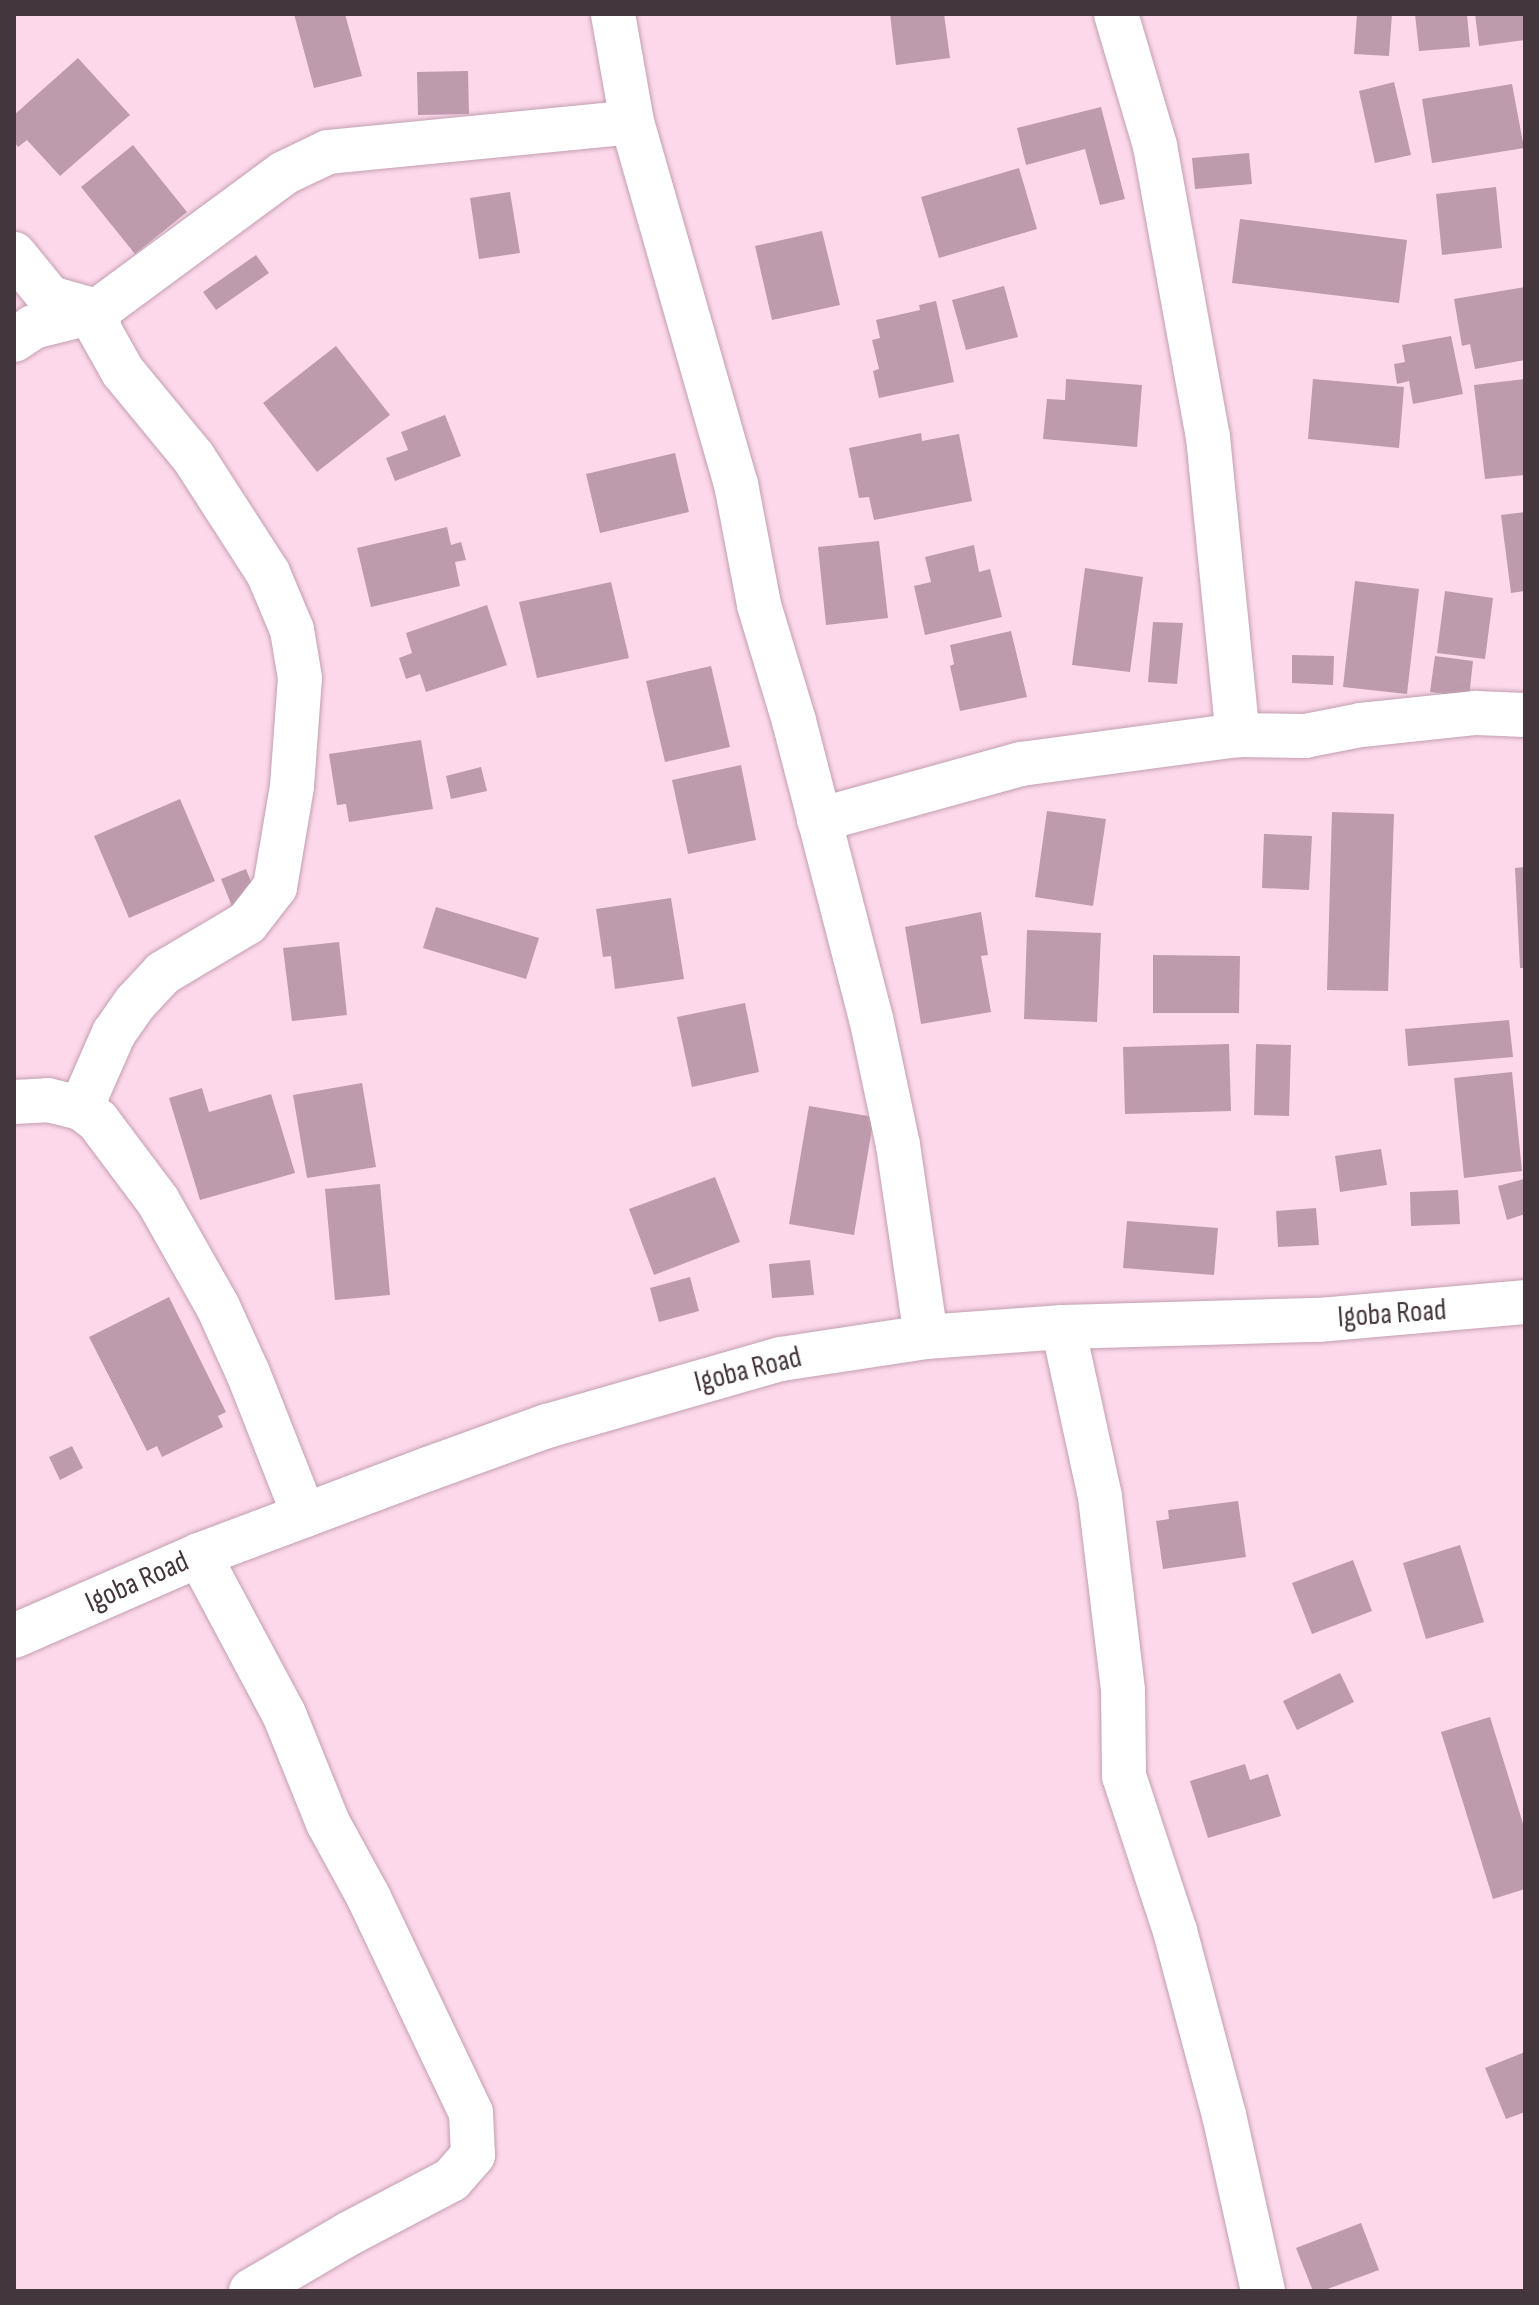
<!DOCTYPE html>
<style>
body{margin:0}
#map{position:relative;width:1539px;height:2305px;overflow:hidden;background:#fdd8eb;font-family:"Sofia Sans Condensed",sans-serif}
div>[style]{position:absolute}
[style*='--x']{left:calc(var(--x)*1px);top:calc(var(--y)*1px);width:calc(var(--w)*1px);rotate:calc(var(--a)*1deg)}
.building>*{inset:0;background:#bd9aac}
.roads{filter:drop-shadow(0 0 2px #c29fb1) drop-shadow(0 0 2px #c29fb1)}
.minor>*{height:44px;margin:-22px;padding:0 22px;transform-origin:22px;border-radius:22px;background:#fff}
.tertiary>*{height:44px;margin:-22px;padding:0 22px;transform-origin:22px;border-radius:22px;background:#fff}
span{translate:-50% -50%;white-space:nowrap;text-align:center;line-height:1.15;-webkit-text-stroke:8px #fff;paint-order:stroke}
.street-label{font-size:30px;color:#44363d}
.frame{position:absolute;inset:0;border:16px solid #44363d;pointer-events:none}
</style>
<div id="map">
<div class="building">
<div style="clip-path:polygon(294px 14px,345px 14px,362px 76px,314px 88px)"></div>
<div style="clip-path:polygon(890px 14px,944px 14px,950px 58px,896px 65px)"></div>
<div style="clip-path:polygon(1357px 14px,1392px 14px,1389px 56px,1354px 54px)"></div>
<div style="clip-path:polygon(1415px 14px,1467px 14px,1470px 47px,1419px 51px)"></div>
<div style="clip-path:polygon(1475px 14px,1525px 14px,1525px 40px,1479px 46px)"></div>
<div style="clip-path:polygon(78px 58px,130px 115px,60px 176px,27px 140px,18px 147px,14px 142px,14px 115px)"></div>
<div style="clip-path:polygon(468px 71px,469px 114px,418px 115px,417px 72px)"></div>
<div style="clip-path:polygon(1394px 82px,1411px 155px,1375px 163px,1359px 91px)"></div>
<div style="clip-path:polygon(1512px 84px,1524px 148px,1432px 163px,1422px 99px)"></div>
<div style="clip-path:polygon(1101px 107px,1125px 199px,1100px 205px,1085px 149px,1026px 165px,1017px 128px)"></div>
<div style="clip-path:polygon(133px 145px,187px 212px,135px 254px,81px 187px)"></div>
<div style="clip-path:polygon(1249px 153px,1252px 184px,1195px 189px,1192px 158px)"></div>
<div style="clip-path:polygon(1019px 168px,1037px 229px,939px 258px,921px 197px)"></div>
<div style="clip-path:polygon(1496px 187px,1502px 248px,1442px 255px,1436px 194px)"></div>
<div style="clip-path:polygon(510px 192px,520px 253px,479px 259px,470px 198px)"></div>
<div style="clip-path:polygon(1240px 219px,1407px 240px,1399px 303px,1232px 283px)"></div>
<div style="clip-path:polygon(822px 231px,840px 305px,772px 320px,755px 246px)"></div>
<div style="clip-path:polygon(256px 255px,269px 273px,216px 310px,203px 292px)"></div>
<div style="clip-path:polygon(1004px 286px,1018px 337px,966px 350px,952px 300px)"></div>
<div style="clip-path:polygon(1525px 287px,1525px 360px,1475px 369px,1470px 344px,1462px 346px,1454px 299px)"></div>
<div style="clip-path:polygon(936px 301px,954px 382px,879px 398px,873px 371px,879px 369px,872px 340px,880px 338px,876px 320px,920px 310px,919px 305px)"></div>
<div style="clip-path:polygon(1451px 336px,1463px 394px,1413px 404px,1409px 381px,1397px 384px,1394px 364px,1405px 362px,1402px 345px)"></div>
<div style="clip-path:polygon(336px 346px,390px 415px,317px 472px,263px 403px)"></div>
<div style="clip-path:polygon(1066px 379px,1142px 385px,1137px 447px,1043px 439px,1047px 399px,1065px 400px)"></div>
<div style="clip-path:polygon(1313px 379px,1404px 387px,1399px 448px,1308px 439px)"></div>
<div style="clip-path:polygon(1525px 379px,1525px 475px,1485px 479px,1474px 385px)"></div>
<div style="clip-path:polygon(445px 415px,461px 456px,395px 481px,386px 458px,408px 450px,401px 432px)"></div>
<div style="clip-path:polygon(921px 433px,922px 441px,959px 434px,972px 501px,874px 520px,869px 497px,859px 498px,849px 448px)"></div>
<div style="clip-path:polygon(675px 453px,689px 512px,600px 533px,586px 474px)"></div>
<div style="clip-path:polygon(1525px 512px,1525px 591px,1511px 593px,1501px 515px)"></div>
<div style="clip-path:polygon(447px 527px,451px 545px,461px 542px,466px 560px,455px 562px,460px 586px,371px 607px,357px 548px)"></div>
<div style="clip-path:polygon(879px 541px,888px 618px,826px 625px,818px 547px)"></div>
<div style="clip-path:polygon(974px 545px,979px 572px,990px 569px,1002px 617px,925px 635px,914px 586px,931px 582px,925px 557px)"></div>
<div style="clip-path:polygon(1085px 568px,1143px 577px,1130px 672px,1072px 665px)"></div>
<div style="clip-path:polygon(1355px 581px,1419px 589px,1407px 694px,1343px 687px)"></div>
<div style="clip-path:polygon(611px 582px,629px 658px,537px 678px,519px 602px)"></div>
<div style="clip-path:polygon(1445px 591px,1493px 598px,1485px 659px,1437px 653px)"></div>
<div style="clip-path:polygon(487px 605px,507px 665px,426px 692px,420px 674px,406px 679px,399px 658px,412px 653px,406px 633px)"></div>
<div style="clip-path:polygon(1153px 622px,1183px 623px,1177px 684px,1148px 682px)"></div>
<div style="clip-path:polygon(1011px 631px,1027px 697px,960px 711px,950px 666px,954px 664px,950px 645px)"></div>
<div style="clip-path:polygon(1292px 655px,1334px 656px,1333px 685px,1292px 683px)"></div>
<div style="clip-path:polygon(1435px 656px,1473px 661px,1469px 697px,1430px 692px)"></div>
<div style="clip-path:polygon(711px 666px,730px 747px,665px 762px,646px 681px)"></div>
<div style="clip-path:polygon(421px 740px,433px 809px,349px 822px,346px 804px,337px 805px,329px 754px)"></div>
<div style="clip-path:polygon(741px 765px,756px 840px,688px 854px,672px 780px)"></div>
<div style="clip-path:polygon(481px 767px,487px 791px,451px 799px,446px 776px)"></div>
<div style="clip-path:polygon(180px 799px,215px 881px,129px 918px,94px 836px)"></div>
<div style="clip-path:polygon(1047px 811px,1106px 819px,1093px 906px,1035px 897px)"></div>
<div style="clip-path:polygon(1332px 812px,1394px 814px,1388px 991px,1327px 990px)"></div>
<div style="clip-path:polygon(1264px 834px,1312px 836px,1309px 890px,1262px 888px)"></div>
<div style="clip-path:polygon(1525px 867px,1525px 968px,1520px 968px,1515px 868px)"></div>
<div style="clip-path:polygon(246px 869px,260px 904px,235px 914px,221px 879px)"></div>
<div style="clip-path:polygon(671px 898px,684px 979px,615px 989px,611px 956px,603px 957px,596px 909px)"></div>
<div style="clip-path:polygon(436px 907px,539px 938px,526px 979px,423px 948px)"></div>
<div style="clip-path:polygon(981px 912px,988px 955px,981px 956px,991px 1012px,921px 1024px,905px 927px)"></div>
<div style="clip-path:polygon(1027px 930px,1101px 933px,1097px 1022px,1024px 1019px)"></div>
<div style="clip-path:polygon(339px 942px,347px 1015px,292px 1021px,283px 948px)"></div>
<div style="clip-path:polygon(1153px 955px,1240px 956px,1239px 1013px,1153px 1013px)"></div>
<div style="clip-path:polygon(745px 1003px,759px 1072px,692px 1087px,677px 1017px)"></div>
<div style="clip-path:polygon(1509px 1020px,1513px 1057px,1408px 1066px,1405px 1029px)"></div>
<div style="clip-path:polygon(1229px 1044px,1231px 1111px,1125px 1114px,1123px 1047px)"></div>
<div style="clip-path:polygon(1256px 1044px,1291px 1045px,1289px 1116px,1254px 1115px)"></div>
<div style="clip-path:polygon(1512px 1072px,1522px 1171px,1464px 1178px,1454px 1078px)"></div>
<div style="clip-path:polygon(362px 1083px,376px 1167px,307px 1178px,293px 1095px)"></div>
<div style="clip-path:polygon(202px 1088px,209px 1112px,271px 1094px,295px 1173px,200px 1200px,169px 1098px)"></div>
<div style="clip-path:polygon(809px 1106px,874px 1117px,854px 1235px,789px 1224px)"></div>
<div style="clip-path:polygon(1381px 1149px,1387px 1185px,1340px 1192px,1335px 1156px)"></div>
<div style="clip-path:polygon(715px 1177px,740px 1242px,654px 1275px,629px 1209px)"></div>
<div style="clip-path:polygon(1524px 1179px,1525px 1214px,1507px 1220px,1498px 1186px)"></div>
<div style="clip-path:polygon(380px 1184px,390px 1295px,335px 1300px,325px 1189px)"></div>
<div style="clip-path:polygon(1458px 1190px,1460px 1224px,1411px 1226px,1410px 1192px)"></div>
<div style="clip-path:polygon(1316px 1208px,1319px 1245px,1278px 1247px,1276px 1211px)"></div>
<div style="clip-path:polygon(1127px 1221px,1218px 1228px,1214px 1275px,1123px 1268px)"></div>
<div style="clip-path:polygon(810px 1260px,814px 1295px,772px 1298px,769px 1264px)"></div>
<div style="clip-path:polygon(690px 1277px,699px 1311px,659px 1322px,650px 1288px)"></div>
<div style="clip-path:polygon(169px 1297px,226px 1412px,218px 1416px,223px 1427px,162px 1457px,157px 1446px,147px 1451px,89px 1337px)"></div>
<div style="clip-path:polygon(72px 1446px,83px 1468px,60px 1480px,49px 1457px)"></div>
<div style="clip-path:polygon(1238px 1501px,1246px 1557px,1163px 1569px,1156px 1521px,1169px 1519px,1168px 1510px)"></div>
<div style="clip-path:polygon(1460px 1545px,1484px 1622px,1426px 1639px,1403px 1563px)"></div>
<div style="clip-path:polygon(1353px 1560px,1372px 1611px,1312px 1634px,1292px 1583px)"></div>
<div style="clip-path:polygon(1340px 1673px,1354px 1702px,1297px 1730px,1283px 1701px)"></div>
<div style="clip-path:polygon(1490px 1717px,1525px 1830px,1525px 1889px,1493px 1899px,1441px 1732px)"></div>
<div style="clip-path:polygon(1245px 1764px,1250px 1780px,1268px 1774px,1281px 1816px,1208px 1838px,1190px 1781px)"></div>
<div style="clip-path:polygon(1525px 2052px,1525px 2112px,1506px 2119px,1485px 2068px)"></div>
<div style="clip-path:polygon(1361px 2223px,1379px 2270px,1322px 2291px,1313px 2291px,1296px 2248px)"></div>
</div>
<div class="roads">
<div class="minor">
<div style="--x:613;--y:14;--w:110;--a:80"></div>
<div style="--x:632;--y:122;--w:377;--a:74"></div>
<div style="--x:736;--y:484;--w:123;--a:79.2"></div>
<div style="--x:759;--y:605;--w:121;--a:73.2"></div>
<div style="--x:794;--y:721;--w:307;--a:75.5"></div>
<div style="--x:871;--y:1018;--w:130;--a:78"></div>
<div style="--x:898;--y:1145;--w:194;--a:81.7"></div>
<div style="--x:1116;--y:14;--w:138;--a:73.5"></div>
<div style="--x:1155;--y:146;--w:296;--a:79.7"></div>
<div style="--x:1208;--y:437;--w:300;--a:84.3"></div>
<div style="--x:14;--y:254;--w:57;--a:50.7"></div>
<div style="--x:50;--y:298;--w:49;--a:15.5"></div>
<div style="--x:14;--y:340;--w:23;--a:-34"></div>
<div style="--x:33;--y:327;--w:66;--a:-14"></div>
<div style="--x:97;--y:311;--w:232;--a:-36.4"></div>
<div style="--x:284;--y:173;--w:49;--a:-25.5"></div>
<div style="--x:328;--y:152;--w:305;--a:-5.6"></div>
<div style="--x:819;--y:820;--w:210;--a:-15.5"></div>
<div style="--x:1021;--y:764;--w:219;--a:-7.6"></div>
<div style="--x:1238;--y:735;--w:67;--a:0.9"></div>
<div style="--x:1305;--y:736;--w:57;--a:-11.1"></div>
<div style="--x:1361;--y:725;--w:116;--a:-6"></div>
<div style="--x:1476;--y:713;--w:49;--a:2.3"></div>
<div style="--x:14;--y:1102;--w:34;--a:-3"></div>
<div style="--x:48;--y:1100;--w:34;--a:14"></div>
<div style="--x:81;--y:1108;--w:21;--a:37"></div>
<div style="--x:98;--y:1121;--w:100;--a:53.1"></div>
<div style="--x:158;--y:1201;--w:122;--a:60.5"></div>
<div style="--x:218;--y:1307;--w:72;--a:65.6"></div>
<div style="--x:248;--y:1373;--w:153;--a:68.5"></div>
<div style="--x:81;--y:1108;--w:82;--a:-66.3"></div>
<div style="--x:114;--y:1033;--w:37;--a:-55"></div>
<div style="--x:135;--y:1003;--w:41;--a:-47"></div>
<div style="--x:163;--y:973;--w:98;--a:-30.8"></div>
<div style="--x:247;--y:923;--w:46;--a:-52.1"></div>
<div style="--x:275;--y:887;--w:102;--a:-80.4"></div>
<div style="--x:292;--y:786;--w:108;--a:-85.8"></div>
<div style="--x:300;--y:678;--w:49;--a:-99.5"></div>
<div style="--x:292;--y:630;--w:62;--a:-112.8"></div>
<div style="--x:268;--y:573;--w:137;--a:-122.8"></div>
<div style="--x:194;--y:458;--w:112;--a:-129.5"></div>
<div style="--x:123;--y:372;--w:47;--a:-119.3"></div>
<div style="--x:100;--y:331;--w:20;--a:-99"></div>
<div style="--x:1063;--y:1327;--w:174;--a:77.7"></div>
<div style="--x:1100;--y:1497;--w:195;--a:83.2"></div>
<div style="--x:1123;--y:1691;--w:85;--a:89.3"></div>
<div style="--x:1124;--y:1776;--w:163;--a:71.8"></div>
<div style="--x:1175;--y:1931;--w:190;--a:75.1"></div>
<div style="--x:1224;--y:2115;--w:180;--a:77.5"></div>
<div style="--x:199;--y:1555;--w:180;--a:61.9"></div>
<div style="--x:284;--y:1714;--w:118;--a:68"></div>
<div style="--x:328;--y:1823;--w:83;--a:61.3"></div>
<div style="--x:368;--y:1896;--w:240;--a:64.6"></div>
<div style="--x:471;--y:2113;--w:42;--a:87.3"></div>
<div style="--x:473;--y:2155;--w:33;--a:131"></div>
<div style="--x:451;--y:2180;--w:114;--a:152.3"></div>
<div style="--x:350;--y:2233;--w:115;--a:149.6"></div>
</div>
<div class="tertiary">
<div style="--x:14;--y:1636;--w:202;--a:-23.6"></div>
<div style="--x:199;--y:1555;--w:245;--a:-20.6"></div>
<div style="--x:428;--y:1469;--w:127;--a:-19.9"></div>
<div style="--x:547;--y:1426;--w:243;--a:-16"></div>
<div style="--x:781;--y:1359;--w:147;--a:-8.6"></div>
<div style="--x:926;--y:1337;--w:137;--a:-4.2"></div>
<div style="--x:1063;--y:1327;--w:256;--a:-1.6"></div>
<div style="--x:1319;--y:1320;--w:207;--a:-5"></div>
</div>
</div>
<div class="street-label">
<span style="left:1392px;top:1314px;rotate:-4deg">Igoba Road</span>
<span style="left:748px;top:1370px;rotate:-14deg">Igoba Road</span>
<span style="left:137px;top:1582px;rotate:-24deg">Igoba Road</span>
</div>
<div class="frame"></div>
</div>
